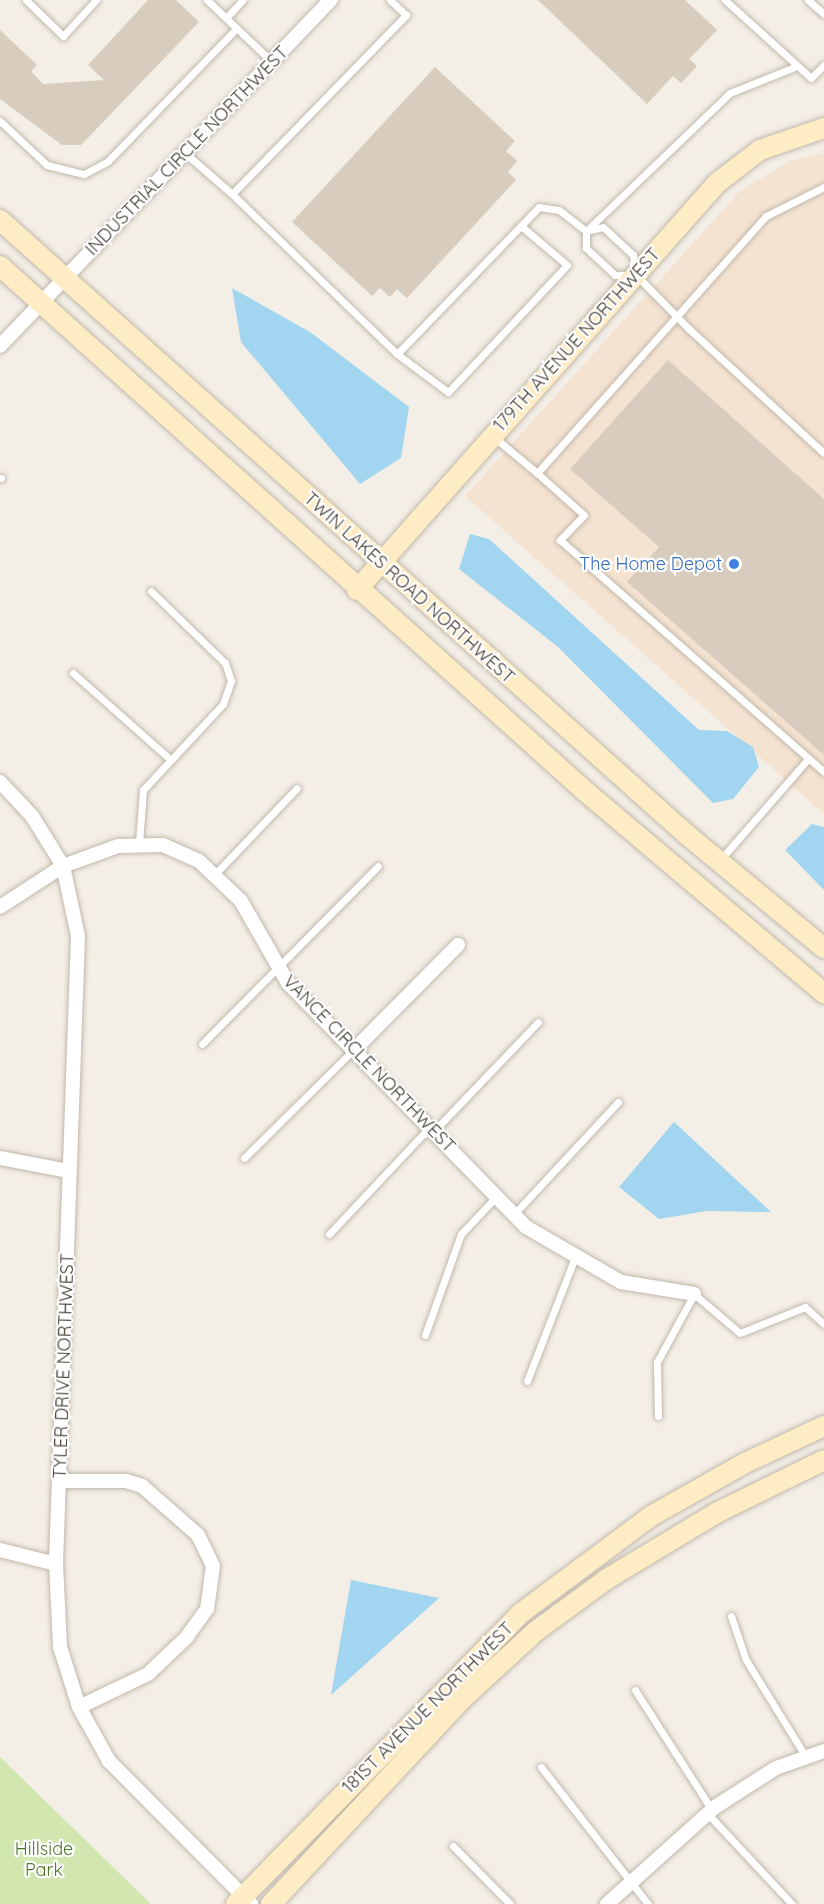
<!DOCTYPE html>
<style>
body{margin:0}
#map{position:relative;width:824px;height:1904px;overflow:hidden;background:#f3eee6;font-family:Quicksand,sans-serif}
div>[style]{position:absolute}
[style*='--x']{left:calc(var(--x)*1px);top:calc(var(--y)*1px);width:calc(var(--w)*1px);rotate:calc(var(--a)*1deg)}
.commercial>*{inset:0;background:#f5e3d1}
.green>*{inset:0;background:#d1e7af}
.water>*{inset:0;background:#a2d5ef}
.building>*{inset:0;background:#d7ccbe}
.roads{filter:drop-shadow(0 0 2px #c1b8ab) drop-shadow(0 0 2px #c1b8ab)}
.lane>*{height:7px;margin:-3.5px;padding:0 3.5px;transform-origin:3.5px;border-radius:3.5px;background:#fff}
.street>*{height:14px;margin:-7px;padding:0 7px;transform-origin:7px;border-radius:7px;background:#fff}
.secondary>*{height:20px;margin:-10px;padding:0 10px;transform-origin:10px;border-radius:10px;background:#feecc5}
.dots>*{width:16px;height:16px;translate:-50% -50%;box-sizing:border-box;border:3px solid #fff;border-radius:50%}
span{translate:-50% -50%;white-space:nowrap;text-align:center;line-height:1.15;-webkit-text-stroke:4.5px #fff;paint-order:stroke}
.street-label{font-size:18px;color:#453e35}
.shop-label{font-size:18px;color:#366cbe}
.right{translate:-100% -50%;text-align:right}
.park-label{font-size:18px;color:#4b7729}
</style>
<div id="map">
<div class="commercial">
<div style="clip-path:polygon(824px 153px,824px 814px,465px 496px,740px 191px,790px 161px)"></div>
</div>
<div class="green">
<div style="clip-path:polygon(0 1757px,151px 1904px,0 1904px)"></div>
</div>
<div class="water">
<div style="clip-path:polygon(232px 288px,310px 332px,409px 407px,401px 458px,360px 484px,241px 342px)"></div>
<div style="clip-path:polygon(470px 534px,489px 539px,699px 730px,727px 731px,753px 747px,759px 767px,733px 799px,713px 803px,558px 647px,459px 569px)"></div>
<div style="clip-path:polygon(812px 824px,824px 827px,824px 890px,785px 850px)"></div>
<div style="clip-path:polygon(674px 1122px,771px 1212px,707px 1211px,659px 1219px,619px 1187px)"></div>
<div style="clip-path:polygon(351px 1580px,439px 1598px,331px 1695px)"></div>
</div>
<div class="building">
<div style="clip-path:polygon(148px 0,176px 0,199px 22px,81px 145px,62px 145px,0 99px,0 30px,37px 65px,31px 71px,43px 84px,104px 80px,88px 65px)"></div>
<div style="clip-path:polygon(538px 0,685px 0,717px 30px,689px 59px,697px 66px,681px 83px,673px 76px,647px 104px)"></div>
<div style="clip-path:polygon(435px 67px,515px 141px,506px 151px,517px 161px,508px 172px,516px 180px,407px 298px,397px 289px,390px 297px,380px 288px,372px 296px,292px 222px)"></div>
<div style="clip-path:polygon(668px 360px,824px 499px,824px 755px,627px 582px,659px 547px,570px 469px)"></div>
</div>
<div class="roads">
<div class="lane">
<div style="--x:26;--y:0;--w:52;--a:44.2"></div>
<div style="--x:63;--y:36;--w:49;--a:-47.5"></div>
<div style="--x:207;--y:0;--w:90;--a:43.6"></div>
<div style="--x:725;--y:0;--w:116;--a:42.2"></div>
<div style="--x:811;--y:78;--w:18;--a:-45"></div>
<div style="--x:808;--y:0;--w:21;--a:41"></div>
<div style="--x:226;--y:18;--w:25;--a:-47"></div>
<div style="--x:0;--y:121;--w:64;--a:43.1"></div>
<div style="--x:47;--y:165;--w:38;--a:14"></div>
<div style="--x:84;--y:174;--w:27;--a:-28"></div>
<div style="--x:108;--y:161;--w:185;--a:-45.9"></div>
<div style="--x:185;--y:153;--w:62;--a:41.1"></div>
<div style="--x:232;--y:194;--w:250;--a:-45.8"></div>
<div style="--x:406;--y:15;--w:22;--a:-137"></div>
<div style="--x:824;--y:187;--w:65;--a:153.4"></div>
<div style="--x:766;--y:216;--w:344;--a:131.7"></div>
<div style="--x:537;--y:473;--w:63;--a:41.8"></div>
<div style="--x:584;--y:515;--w:35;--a:134"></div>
<div style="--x:560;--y:540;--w:351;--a:41.3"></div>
<div style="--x:232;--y:194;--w:230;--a:44.1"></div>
<div style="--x:521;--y:226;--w:60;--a:40.3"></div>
<div style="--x:567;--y:265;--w:174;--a:133.1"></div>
<div style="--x:448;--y:392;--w:64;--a:-143.3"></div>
<div style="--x:397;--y:354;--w:204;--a:-46"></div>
<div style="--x:539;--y:207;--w:20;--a:9"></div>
<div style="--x:559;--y:210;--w:34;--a:38"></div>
<div style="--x:586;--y:231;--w:17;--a:-13"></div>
<div style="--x:603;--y:227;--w:41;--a:43"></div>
<div style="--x:633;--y:255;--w:20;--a:81"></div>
<div style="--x:636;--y:275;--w:76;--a:45.5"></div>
<div style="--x:689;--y:329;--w:183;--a:42.6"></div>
<div style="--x:630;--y:275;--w:15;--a:180"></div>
<div style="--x:615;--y:275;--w:40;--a:-137"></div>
<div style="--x:586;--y:248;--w:17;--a:-90"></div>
<div style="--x:586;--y:231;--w:199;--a:-43.8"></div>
<div style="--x:730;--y:93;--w:72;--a:-21.9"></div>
<div style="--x:495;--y:438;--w:55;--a:39.8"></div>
<div style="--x:0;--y:478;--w:1;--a:0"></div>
<div style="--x:73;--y:673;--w:130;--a:41.6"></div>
<div style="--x:139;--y:843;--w:53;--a:-85.7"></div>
<div style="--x:143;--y:790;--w:117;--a:-47.1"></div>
<div style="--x:223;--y:704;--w:24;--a:-71"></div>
<div style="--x:231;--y:681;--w:19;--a:-108"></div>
<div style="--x:225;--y:663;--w:103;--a:-135.8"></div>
<div style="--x:721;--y:859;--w:131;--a:-49"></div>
<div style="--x:216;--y:873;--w:117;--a:-46.4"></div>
<div style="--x:202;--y:1044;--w:250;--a:-45.3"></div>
<div style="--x:433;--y:1132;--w:152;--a:-46.3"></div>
<div style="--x:244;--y:1158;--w:153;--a:-44.7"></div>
<div style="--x:514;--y:1214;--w:153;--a:-47.1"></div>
<div style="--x:329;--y:1234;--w:146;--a:-46.7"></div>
<div style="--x:425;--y:1335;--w:107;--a:-70.4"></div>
<div style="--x:461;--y:1234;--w:51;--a:-46.6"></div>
<div style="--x:527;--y:1381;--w:130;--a:-68.8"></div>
<div style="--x:658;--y:1416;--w:54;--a:-91.1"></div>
<div style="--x:657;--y:1362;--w:77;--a:-61.4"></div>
<div style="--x:694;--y:1294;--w:60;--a:40.3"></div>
<div style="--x:740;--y:1333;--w:70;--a:-21.8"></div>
<div style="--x:805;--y:1307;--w:25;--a:42"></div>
<div style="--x:731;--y:1616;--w:46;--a:71.2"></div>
<div style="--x:746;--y:1660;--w:114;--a:58.3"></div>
<div style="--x:635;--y:1690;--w:143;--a:57.3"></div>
<div style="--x:541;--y:1767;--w:174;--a:52"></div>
<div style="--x:707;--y:1813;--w:125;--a:47"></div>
<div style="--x:453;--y:1846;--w:81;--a:45.5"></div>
</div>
<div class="street">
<div style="--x:0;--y:346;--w:479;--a:-46.3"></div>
<div style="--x:0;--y:782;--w:47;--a:46.7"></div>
<div style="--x:32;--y:816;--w:59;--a:58.2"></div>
<div style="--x:63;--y:866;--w:72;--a:77.9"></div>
<div style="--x:78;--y:936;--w:628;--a:92.01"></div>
<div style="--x:56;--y:1564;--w:83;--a:87.2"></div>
<div style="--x:60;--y:1647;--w:63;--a:72.4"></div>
<div style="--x:79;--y:1707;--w:62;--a:60.9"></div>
<div style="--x:109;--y:1761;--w:202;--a:45.2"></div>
<div style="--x:0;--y:907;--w:75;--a:-33.1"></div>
<div style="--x:63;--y:866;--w:59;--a:-20"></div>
<div style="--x:118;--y:846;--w:45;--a:-1.3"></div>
<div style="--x:163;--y:845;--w:39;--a:24"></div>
<div style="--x:199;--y:861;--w:58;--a:43.6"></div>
<div style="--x:241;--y:901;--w:95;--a:60.2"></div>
<div style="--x:288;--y:983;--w:341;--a:45.7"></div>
<div style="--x:526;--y:1227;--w:110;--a:30.1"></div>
<div style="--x:621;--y:1282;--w:74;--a:9.3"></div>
<div style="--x:354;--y:1050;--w:148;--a:-45.3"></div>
<div style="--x:0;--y:1158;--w:70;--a:10.7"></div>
<div style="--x:61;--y:1481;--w:65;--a:0"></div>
<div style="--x:126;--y:1481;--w:17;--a:17"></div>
<div style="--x:142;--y:1486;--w:74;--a:41.2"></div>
<div style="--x:198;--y:1535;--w:34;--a:64"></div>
<div style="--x:213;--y:1566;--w:43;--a:97.9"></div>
<div style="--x:207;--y:1609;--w:34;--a:126"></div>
<div style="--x:187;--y:1637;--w:54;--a:136.5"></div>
<div style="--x:148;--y:1674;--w:76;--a:154.4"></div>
<div style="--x:0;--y:1550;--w:58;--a:14"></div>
<div style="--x:607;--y:1904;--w:145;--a:-41.9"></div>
<div style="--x:715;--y:1807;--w:72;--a:-32.6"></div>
<div style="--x:776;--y:1768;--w:51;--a:-19.5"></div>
</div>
<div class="secondary">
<div style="--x:0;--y:220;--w:921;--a:41.83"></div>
<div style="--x:686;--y:834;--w:179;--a:39.6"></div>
<div style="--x:0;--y:266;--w:787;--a:41.91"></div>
<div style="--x:586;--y:792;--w:312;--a:40.2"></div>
<div style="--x:357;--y:590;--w:543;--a:-48.51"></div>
<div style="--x:717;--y:183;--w:54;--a:-37.5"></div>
<div style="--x:760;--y:150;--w:68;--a:-19"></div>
<div style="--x:236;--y:1904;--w:407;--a:-45.6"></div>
<div style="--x:521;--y:1613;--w:162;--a:-36.7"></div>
<div style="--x:651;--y:1516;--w:108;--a:-29.4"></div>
<div style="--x:745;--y:1463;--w:87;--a:-25.1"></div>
<div style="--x:271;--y:1904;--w:280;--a:-47"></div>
<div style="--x:462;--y:1699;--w:100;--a:-42.6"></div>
<div style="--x:536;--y:1631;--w:88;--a:-36.2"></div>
<div style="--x:607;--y:1579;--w:130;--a:-31.1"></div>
<div style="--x:718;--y:1512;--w:118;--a:-26.1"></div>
</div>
</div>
<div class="dots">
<div style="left:734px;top:564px;background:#3f7fe0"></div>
</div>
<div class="street-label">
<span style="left:187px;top:151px;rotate:-46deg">INDUSTRIAL CIRCLE NORTHWEST</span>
<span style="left:577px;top:340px;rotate:-48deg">179TH AVENUE NORTHWEST</span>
<span style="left:409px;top:588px;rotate:42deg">TWIN LAKES ROAD NORTHWEST</span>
<span style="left:369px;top:1064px;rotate:46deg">VANCE CIRCLE NORTHWEST</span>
<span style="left:64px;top:1366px;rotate:-88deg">TYLER DRIVE NORTHWEST</span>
<span style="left:428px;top:1708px;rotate:-45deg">181ST AVENUE NORTHWEST</span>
</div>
<div class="shop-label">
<span class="right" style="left:722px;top:564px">The Home Depot</span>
</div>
<div class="park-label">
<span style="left:44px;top:1860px">Hillside<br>Park</span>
</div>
</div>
